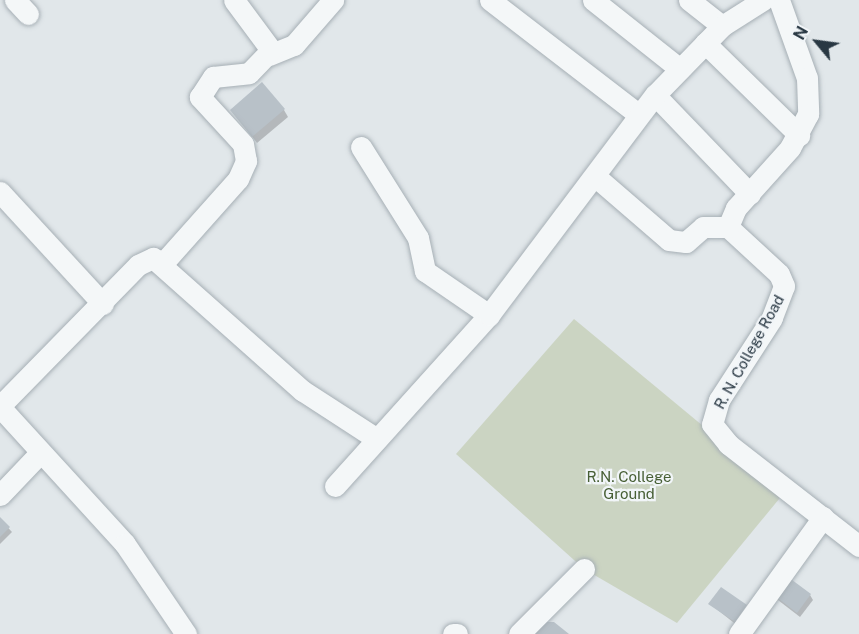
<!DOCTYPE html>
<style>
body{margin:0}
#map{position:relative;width:859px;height:634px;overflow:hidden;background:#e1e7ea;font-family:"Public Sans",sans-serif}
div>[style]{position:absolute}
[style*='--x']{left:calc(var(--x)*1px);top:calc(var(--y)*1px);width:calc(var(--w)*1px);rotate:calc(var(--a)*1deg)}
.green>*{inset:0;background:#cbd4c2}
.shadow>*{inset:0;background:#0003}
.building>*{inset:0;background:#b8c1c8}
.roads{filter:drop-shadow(0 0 2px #a6afb5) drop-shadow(0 0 2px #a6afb5)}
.minor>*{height:21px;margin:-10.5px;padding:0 10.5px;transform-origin:10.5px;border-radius:10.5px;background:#f4f7f8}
span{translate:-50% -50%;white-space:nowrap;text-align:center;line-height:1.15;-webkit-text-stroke:4.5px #f1f5f8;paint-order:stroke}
.street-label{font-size:15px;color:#293843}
.park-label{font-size:15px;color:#475f35}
.north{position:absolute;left:787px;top:12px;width:60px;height:60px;-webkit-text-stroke:4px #f1f5f8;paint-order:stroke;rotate:299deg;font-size:16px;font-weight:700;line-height:24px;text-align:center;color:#293843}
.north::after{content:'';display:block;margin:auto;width:21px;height:27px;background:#293843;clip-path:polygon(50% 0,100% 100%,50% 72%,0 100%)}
</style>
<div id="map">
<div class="green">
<div style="clip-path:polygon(574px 319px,784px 493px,677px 623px,584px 569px,456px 454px)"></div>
</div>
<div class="shadow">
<div style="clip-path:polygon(232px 110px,284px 110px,288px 117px,257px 143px)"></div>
<div style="clip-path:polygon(0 519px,12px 532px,0 544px)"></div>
<div style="clip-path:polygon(721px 589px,738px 626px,710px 604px)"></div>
<div style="clip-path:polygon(810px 595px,813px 600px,800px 617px,774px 597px)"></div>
</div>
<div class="building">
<div style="clip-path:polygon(262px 82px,285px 109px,252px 137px,230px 110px)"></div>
<div style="clip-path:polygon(0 517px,10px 527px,0 537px)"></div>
<div style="clip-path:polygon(784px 574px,811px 594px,797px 613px,770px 592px)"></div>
<div style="clip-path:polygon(721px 587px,747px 605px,735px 622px,708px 604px)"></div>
<div style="clip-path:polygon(543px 622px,554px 622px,569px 634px,527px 634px)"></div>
</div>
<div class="roads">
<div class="minor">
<div style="--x:15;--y:0;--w:19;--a:47"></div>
<div style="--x:490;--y:0;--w:187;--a:37.6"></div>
<div style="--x:593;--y:0;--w:111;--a:38.4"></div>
<div style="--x:689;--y:0;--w:42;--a:38.2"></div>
<div style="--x:779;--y:0;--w:83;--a:70.3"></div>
<div style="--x:807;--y:78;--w:36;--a:88"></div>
<div style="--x:808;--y:114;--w:38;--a:118"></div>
<div style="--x:790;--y:148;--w:81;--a:132"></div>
<div style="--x:736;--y:208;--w:21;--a:113"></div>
<div style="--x:728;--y:227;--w:69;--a:42.7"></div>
<div style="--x:779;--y:274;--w:13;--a:67"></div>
<div style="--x:784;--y:286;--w:34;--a:111"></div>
<div style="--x:772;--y:318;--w:98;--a:122.9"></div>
<div style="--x:719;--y:400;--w:25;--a:106"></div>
<div style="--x:712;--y:424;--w:26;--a:51"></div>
<div style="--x:728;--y:444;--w:166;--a:37.9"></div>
<div style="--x:705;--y:43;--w:132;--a:44.4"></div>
<div style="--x:269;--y:55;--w:27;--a:-22"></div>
<div style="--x:294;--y:45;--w:60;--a:-49.1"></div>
<div style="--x:655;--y:95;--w:137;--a:46.2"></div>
<div style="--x:361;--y:147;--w:107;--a:57.9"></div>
<div style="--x:418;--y:238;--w:34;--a:78"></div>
<div style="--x:425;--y:271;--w:78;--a:34.5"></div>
<div style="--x:596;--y:177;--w:96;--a:40.8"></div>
<div style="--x:669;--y:240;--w:17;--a:7"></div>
<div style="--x:686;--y:242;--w:23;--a:-41"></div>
<div style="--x:703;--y:227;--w:25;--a:0"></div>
<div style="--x:0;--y:192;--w:152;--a:47.4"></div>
<div style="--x:164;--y:262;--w:111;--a:-48.3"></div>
<div style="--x:238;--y:179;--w:20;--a:-66"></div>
<div style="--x:246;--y:161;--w:17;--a:-100"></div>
<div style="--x:243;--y:144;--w:64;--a:-132.5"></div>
<div style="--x:200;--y:97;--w:24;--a:-57"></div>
<div style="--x:213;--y:77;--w:36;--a:-6"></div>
<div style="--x:249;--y:73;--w:32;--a:-46"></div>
<div style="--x:271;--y:50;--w:62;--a:-126.5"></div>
<div style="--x:0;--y:406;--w:197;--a:-45.6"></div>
<div style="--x:138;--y:265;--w:17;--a:-25"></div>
<div style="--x:153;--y:258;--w:200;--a:41.6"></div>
<div style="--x:303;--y:391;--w:88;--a:33"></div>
<div style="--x:0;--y:407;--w:185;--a:47.6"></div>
<div style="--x:125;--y:544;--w:109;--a:55.9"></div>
<div style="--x:335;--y:486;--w:230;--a:-48"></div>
<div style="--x:489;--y:315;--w:276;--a:-53"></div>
<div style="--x:655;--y:95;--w:96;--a:-45.8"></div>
<div style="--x:722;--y:26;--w:49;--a:-32.4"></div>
<div style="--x:0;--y:495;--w:59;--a:-46.4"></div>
<div style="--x:453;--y:634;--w:4;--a:0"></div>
<div style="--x:519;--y:634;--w:92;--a:-45"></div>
<div style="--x:739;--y:634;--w:144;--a:-54.3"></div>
</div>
</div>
<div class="street-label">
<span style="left:749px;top:352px;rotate:-61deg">R. N. College Road</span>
</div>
<div class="park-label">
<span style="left:629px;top:485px">R.N. College<br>Ground</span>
</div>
<div class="north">N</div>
</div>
